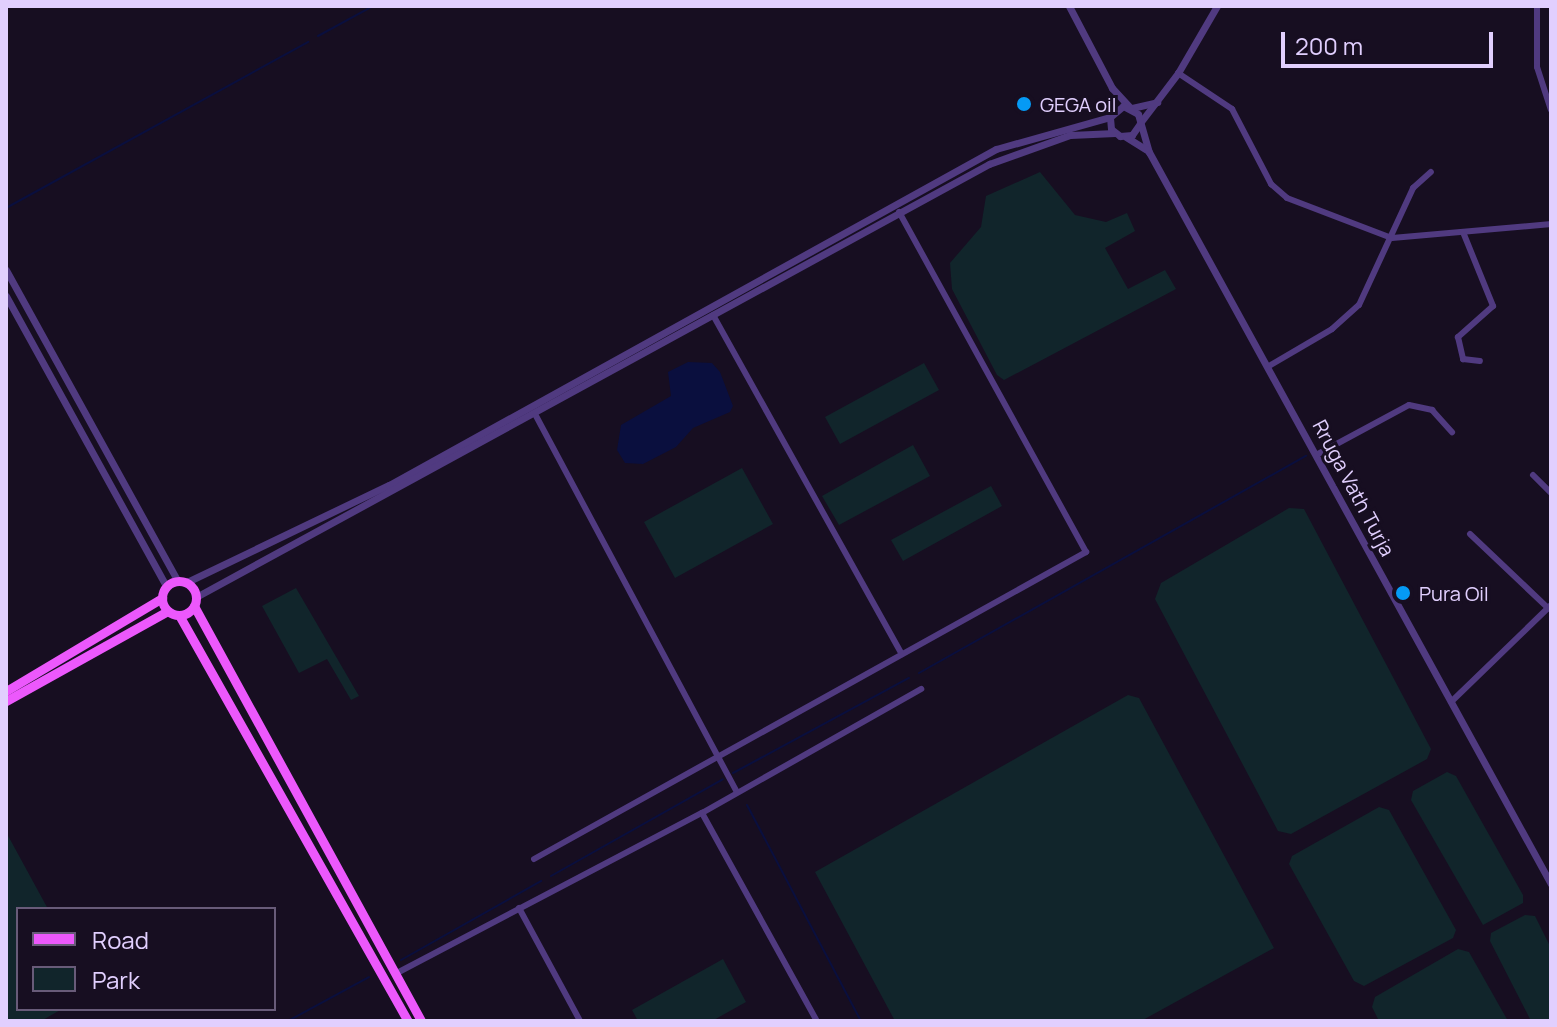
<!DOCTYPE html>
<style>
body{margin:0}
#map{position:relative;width:1557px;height:1027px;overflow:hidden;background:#170e21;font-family:Manrope,sans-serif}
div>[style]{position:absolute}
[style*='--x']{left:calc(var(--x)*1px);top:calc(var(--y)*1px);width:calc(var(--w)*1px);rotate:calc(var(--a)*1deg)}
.green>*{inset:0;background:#11252b}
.water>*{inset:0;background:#0a0f3e}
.stream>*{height:2px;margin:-1px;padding:0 1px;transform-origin:1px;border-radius:1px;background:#0a0f3e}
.minor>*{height:6px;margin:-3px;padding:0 3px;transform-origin:3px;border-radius:3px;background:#503a80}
.tertiary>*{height:7px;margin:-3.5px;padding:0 3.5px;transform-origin:3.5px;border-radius:3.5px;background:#503a80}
.primary>*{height:9px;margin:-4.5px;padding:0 4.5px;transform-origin:4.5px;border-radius:4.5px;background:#ec58fc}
.primary>.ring{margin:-4.5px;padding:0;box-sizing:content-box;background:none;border:9px solid #ec58fc;border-radius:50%}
.dots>*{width:22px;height:22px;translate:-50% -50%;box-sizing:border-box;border:4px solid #170e21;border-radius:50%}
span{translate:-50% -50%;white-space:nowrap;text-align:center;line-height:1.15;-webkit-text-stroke:6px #170e21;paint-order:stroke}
.poi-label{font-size:20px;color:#e1cffe}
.left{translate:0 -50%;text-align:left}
.street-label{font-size:20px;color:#e1cffe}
.frame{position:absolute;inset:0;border:8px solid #e1cffe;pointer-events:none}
.legend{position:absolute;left:16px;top:907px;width:260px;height:104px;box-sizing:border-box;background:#170e21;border:2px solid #685b79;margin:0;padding:10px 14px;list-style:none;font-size:24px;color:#e1cffe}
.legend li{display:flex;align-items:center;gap:16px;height:40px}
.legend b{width:40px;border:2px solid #685b79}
.scale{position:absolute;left:1281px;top:32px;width:212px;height:36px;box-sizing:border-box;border:4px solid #e1cffe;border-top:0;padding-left:10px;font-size:24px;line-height:28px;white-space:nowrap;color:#e1cffe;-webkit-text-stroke:6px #170e21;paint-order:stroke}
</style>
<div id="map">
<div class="green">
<div style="clip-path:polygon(1040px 172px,1075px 215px,1106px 222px,1127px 213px,1135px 231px,1105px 248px,1128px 289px,1165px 270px,1176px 289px,1004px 380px,997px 375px,952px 289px,950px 263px,981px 227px,986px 196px)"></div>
<div style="clip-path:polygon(924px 363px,939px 390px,840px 444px,825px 417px)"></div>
<div style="clip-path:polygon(913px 445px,930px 476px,839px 525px,822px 496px)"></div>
<div style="clip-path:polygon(742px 468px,773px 524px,675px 578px,644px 522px)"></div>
<div style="clip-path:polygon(991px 486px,1002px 506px,903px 561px,891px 540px)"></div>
<div style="clip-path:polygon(1289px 508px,1304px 509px,1431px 749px,1427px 759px,1291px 834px,1278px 831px,1155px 599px,1161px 583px)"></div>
<div style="clip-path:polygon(296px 588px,359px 696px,351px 700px,327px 659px,299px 673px,262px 606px)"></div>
<div style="clip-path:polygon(1128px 695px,1139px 698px,1274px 948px,1141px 1021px,895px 1021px,815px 872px)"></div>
<div style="clip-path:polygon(1447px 772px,1456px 776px,1523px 895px,1523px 903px,1483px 925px,1411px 800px,1413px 791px)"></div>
<div style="clip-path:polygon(1379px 807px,1389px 810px,1456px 930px,1453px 938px,1364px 986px,1354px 981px,1289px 864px,1292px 856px)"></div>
<div style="clip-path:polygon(6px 832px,48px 909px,18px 909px,18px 1009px,62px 1009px,41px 1021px,6px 1021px)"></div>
<div style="clip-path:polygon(1525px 915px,1535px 916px,1551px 948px,1551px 1021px,1531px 1021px,1490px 941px,1491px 933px)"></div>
<div style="clip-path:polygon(1458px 949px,1469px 952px,1508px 1021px,1379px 1021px,1372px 1007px,1375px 997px)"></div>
<div style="clip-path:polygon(723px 959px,746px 1002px,712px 1021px,638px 1021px,632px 1010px)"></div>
</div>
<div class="water">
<div style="clip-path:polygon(688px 362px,712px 363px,720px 372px,733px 406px,730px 412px,693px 428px,676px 447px,643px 464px,625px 463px,617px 450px,621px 425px,671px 396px,668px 372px)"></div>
</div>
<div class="stream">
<div style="--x:318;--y:36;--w:63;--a:-28.6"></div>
<div style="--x:6;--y:208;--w:345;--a:-28.8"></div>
<div style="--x:919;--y:673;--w:444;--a:-29.3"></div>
<div style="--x:733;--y:773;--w:200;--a:-28.4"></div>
<div style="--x:747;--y:805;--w:244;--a:62.2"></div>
<div style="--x:551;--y:876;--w:197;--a:-29.4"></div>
<div style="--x:401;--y:960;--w:161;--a:-29.4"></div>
<div style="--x:288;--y:1021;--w:92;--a:-28.5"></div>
</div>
<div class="minor">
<div style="--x:1537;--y:6;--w:61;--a:90"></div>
<div style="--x:1537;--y:67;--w:45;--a:72"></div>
<div style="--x:1178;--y:73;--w:65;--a:33.7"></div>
<div style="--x:1232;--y:109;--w:85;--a:62.5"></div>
<div style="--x:1271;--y:184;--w:21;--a:41"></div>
<div style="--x:1287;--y:198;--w:112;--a:20.9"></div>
<div style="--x:1392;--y:238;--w:160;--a:-5"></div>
<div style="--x:1463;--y:232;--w:80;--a:67.9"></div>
<div style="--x:1493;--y:306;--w:47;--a:138.5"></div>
<div style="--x:1458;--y:337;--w:23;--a:77"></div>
<div style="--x:1463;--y:359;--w:17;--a:7"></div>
<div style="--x:713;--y:315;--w:388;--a:60.9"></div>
<div style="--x:1269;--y:366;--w:73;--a:-30.4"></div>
<div style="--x:1332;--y:329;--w:36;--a:-42"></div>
<div style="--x:1359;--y:305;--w:129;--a:-65.2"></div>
<div style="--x:1413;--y:188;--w:24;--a:-42"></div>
<div style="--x:535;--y:414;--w:429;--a:61.9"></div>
<div style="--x:1318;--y:454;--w:103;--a:-28.3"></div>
<div style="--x:1409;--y:405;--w:24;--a:12"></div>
<div style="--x:1432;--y:410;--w:30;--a:48"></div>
<div style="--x:1533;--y:475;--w:25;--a:45"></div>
<div style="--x:1470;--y:534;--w:108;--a:43.5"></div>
<div style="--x:1451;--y:702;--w:139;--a:-44.1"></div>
<div style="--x:702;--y:813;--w:238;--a:61.1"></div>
<div style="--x:534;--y:859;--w:632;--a:-29.08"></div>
<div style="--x:1086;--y:552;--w:388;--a:-118.8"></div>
<div style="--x:519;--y:908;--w:128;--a:61.6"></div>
<div style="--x:395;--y:974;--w:347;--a:-27.7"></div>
<div style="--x:702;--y:813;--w:252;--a:-29.5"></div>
</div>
<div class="tertiary">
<div style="--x:1069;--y:6;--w:93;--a:62.3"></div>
<div style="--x:1112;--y:88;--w:25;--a:47"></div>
<div style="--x:1132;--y:108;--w:26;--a:-13"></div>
<div style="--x:1140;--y:123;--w:63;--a:-52.8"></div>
<div style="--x:1178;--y:73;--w:78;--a:-59.8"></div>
<div style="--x:1139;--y:125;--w:12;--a:125"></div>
<div style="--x:1132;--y:135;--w:12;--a:175"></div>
<div style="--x:1120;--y:136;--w:11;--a:-142"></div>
<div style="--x:1111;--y:129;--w:12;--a:-95"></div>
<div style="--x:1110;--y:117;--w:17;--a:-40"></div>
<div style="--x:1123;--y:106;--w:17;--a:28"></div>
<div style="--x:1138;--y:114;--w:40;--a:74"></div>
<div style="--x:1149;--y:152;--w:835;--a:61.23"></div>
<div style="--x:1126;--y:137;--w:26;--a:32"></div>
<div style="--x:6;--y:270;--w:354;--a:61.1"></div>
<div style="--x:6;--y:296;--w:331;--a:61.1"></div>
<div style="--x:187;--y:582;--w:224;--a:-25.7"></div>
<div style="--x:389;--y:485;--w:694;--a:-28.97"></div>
<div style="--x:996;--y:149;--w:118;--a:-15.7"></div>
<div style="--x:196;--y:597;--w:904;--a:-28.64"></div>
<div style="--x:989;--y:164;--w:86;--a:-19.7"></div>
<div style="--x:1070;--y:135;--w:45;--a:-2.5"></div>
</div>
<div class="primary">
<div class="ring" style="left:162px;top:581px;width:25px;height:25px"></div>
<div style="--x:194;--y:606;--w:473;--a:61.3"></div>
<div style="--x:179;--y:615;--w:466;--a:60.6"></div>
<div style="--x:6;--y:691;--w:182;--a:-30.8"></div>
<div style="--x:6;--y:701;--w:185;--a:-29.1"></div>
</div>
<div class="dots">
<div style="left:1024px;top:104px;background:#059af5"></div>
<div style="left:1403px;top:593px;background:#059af5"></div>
</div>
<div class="poi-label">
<span class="left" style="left:1040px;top:104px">GEGA oil</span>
<span class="left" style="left:1419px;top:593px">Pura Oil</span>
</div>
<div class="street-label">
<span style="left:1354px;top:488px;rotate:62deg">Rruga Vath Turja</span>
</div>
<div class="frame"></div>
<ul class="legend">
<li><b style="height:10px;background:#ec58fc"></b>Road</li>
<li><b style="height:22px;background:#11252b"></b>Park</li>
</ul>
<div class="scale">200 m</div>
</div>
